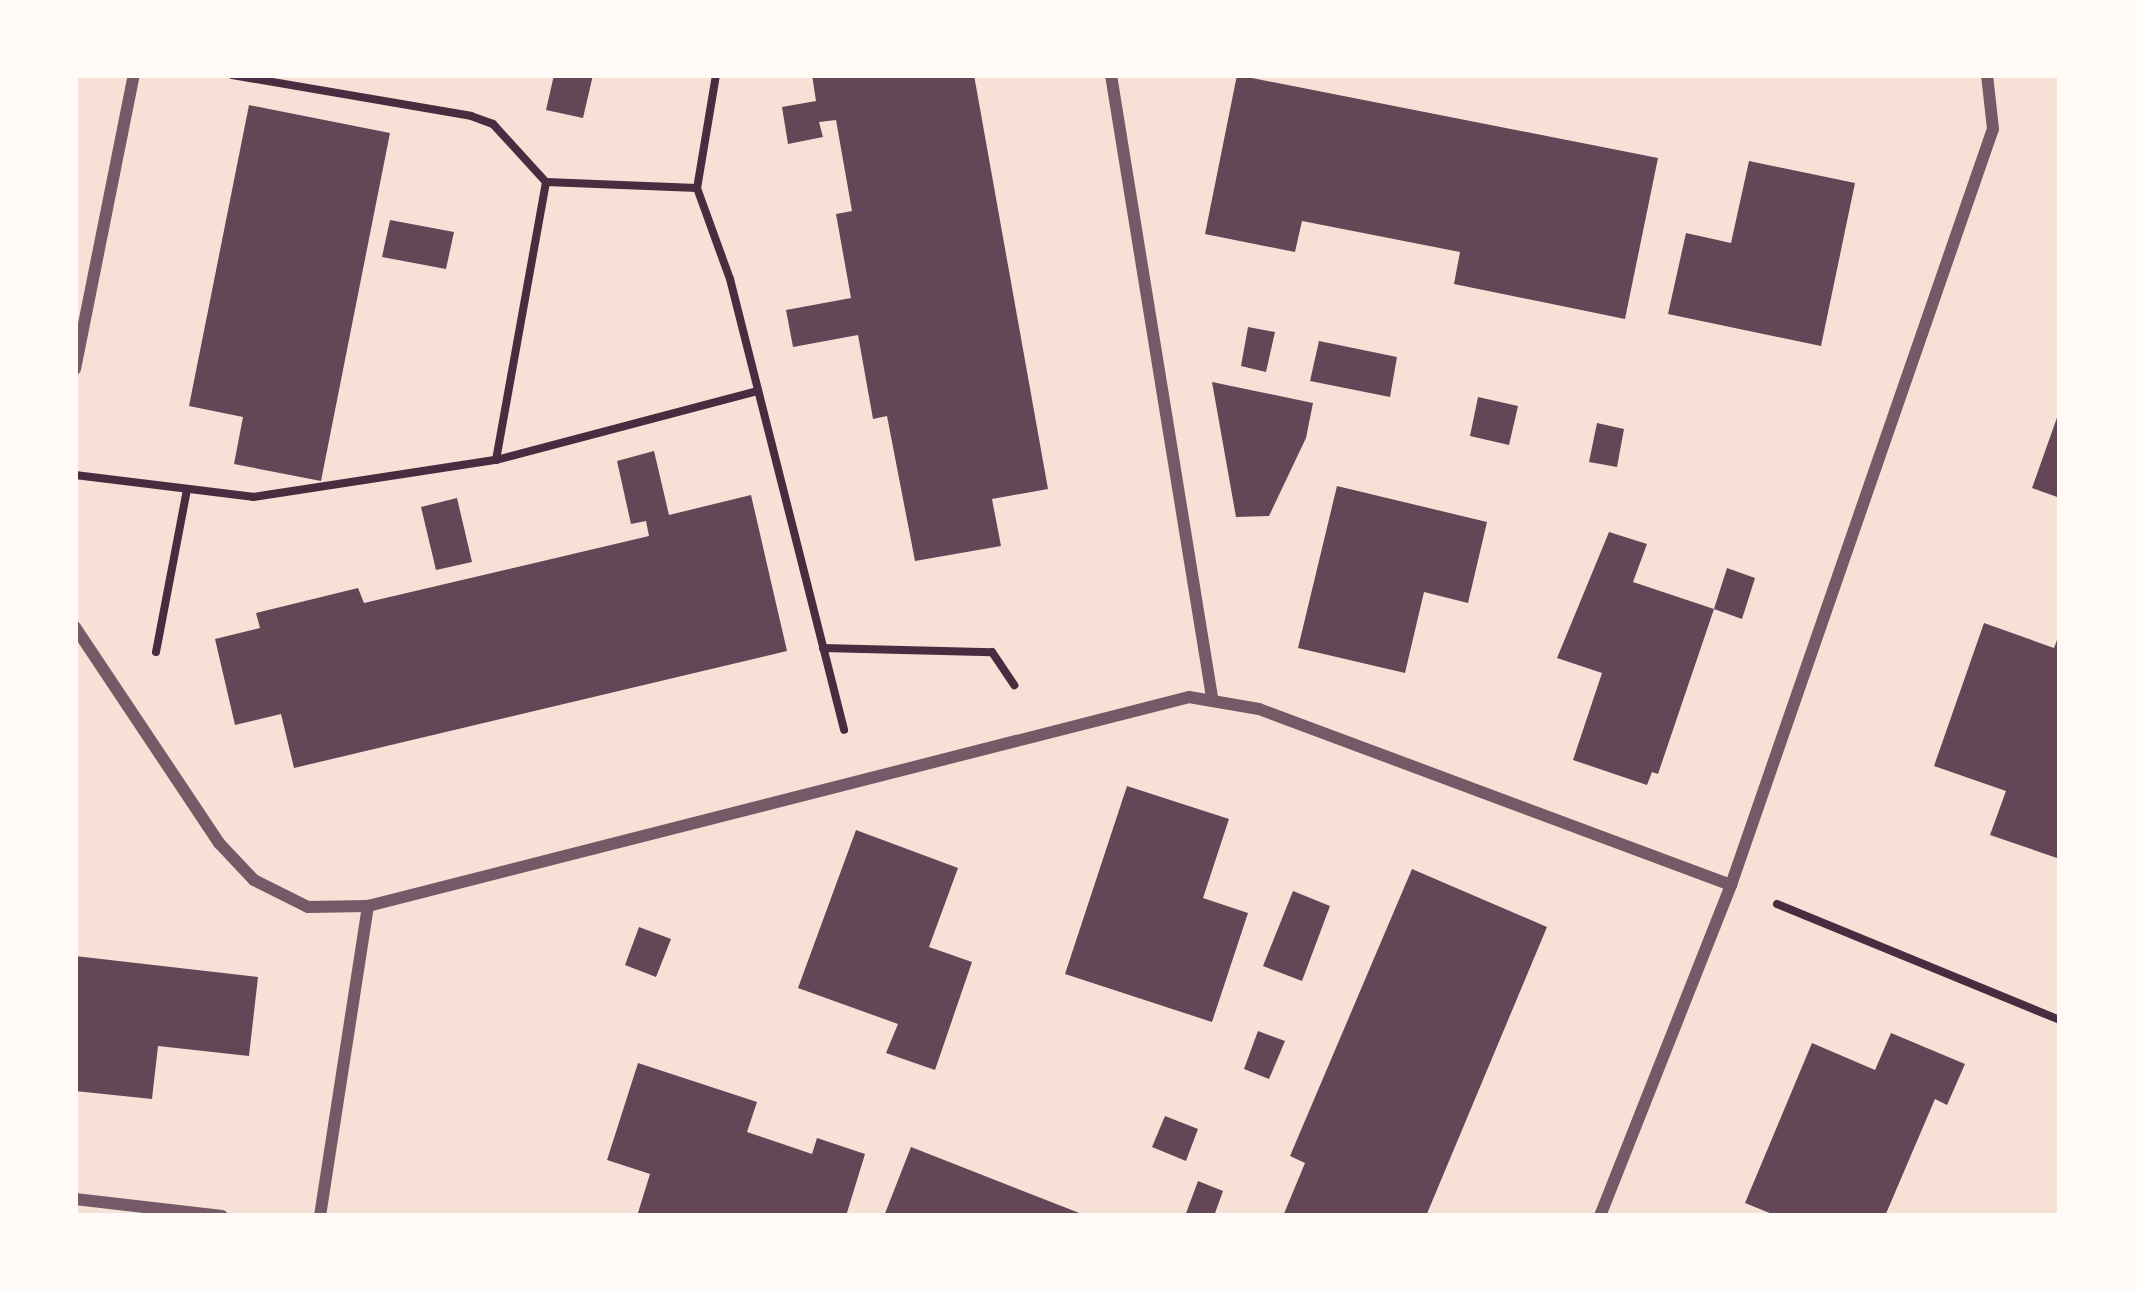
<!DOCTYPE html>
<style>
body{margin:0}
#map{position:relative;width:2135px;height:1291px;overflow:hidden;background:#f7e1d7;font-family:Mulish,sans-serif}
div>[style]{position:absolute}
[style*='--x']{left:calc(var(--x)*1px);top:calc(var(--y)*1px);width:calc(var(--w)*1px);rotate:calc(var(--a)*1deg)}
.building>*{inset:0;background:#644757}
.path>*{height:8px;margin:-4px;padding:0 4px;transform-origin:4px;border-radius:4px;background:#4a2c40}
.minor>*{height:12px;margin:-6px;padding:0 6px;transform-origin:6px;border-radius:6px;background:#755966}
span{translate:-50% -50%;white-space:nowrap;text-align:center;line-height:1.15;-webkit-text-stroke:12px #fffaf5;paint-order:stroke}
.frame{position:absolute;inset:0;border:78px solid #fffaf5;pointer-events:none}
</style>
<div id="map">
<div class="building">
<div style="clip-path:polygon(554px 75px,593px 75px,583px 118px,546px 110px)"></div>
<div style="clip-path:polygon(812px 75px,974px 75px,1048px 489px,992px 499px,1001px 546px,915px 561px,887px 416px,873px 419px,858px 335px,793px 347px,786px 310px,851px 298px,836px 214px,852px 211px,836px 120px,819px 122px,823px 137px,788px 144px,782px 107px,816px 101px)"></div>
<div style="clip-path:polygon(1237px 75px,1658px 158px,1625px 319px,1454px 284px,1460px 252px,1302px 221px,1295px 252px,1205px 234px)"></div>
<div style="clip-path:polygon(249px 105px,390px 133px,321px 481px,234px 464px,243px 417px,189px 406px)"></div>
<div style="clip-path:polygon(1749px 161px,1855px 183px,1821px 346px,1668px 314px,1686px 233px,1731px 243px)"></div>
<div style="clip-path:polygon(390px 220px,454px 232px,446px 269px,382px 257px)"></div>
<div style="clip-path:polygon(1248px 327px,1275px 332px,1266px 372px,1241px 366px)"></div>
<div style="clip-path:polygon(1319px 341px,1397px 357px,1390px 397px,1310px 381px)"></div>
<div style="clip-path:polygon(1212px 382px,1313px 403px,1306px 438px,1269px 516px,1236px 517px)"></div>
<div style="clip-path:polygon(1478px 397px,1518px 406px,1509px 445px,1470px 436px)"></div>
<div style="clip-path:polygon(2059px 412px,2060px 412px,2060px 498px,2032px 488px)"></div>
<div style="clip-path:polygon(1597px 423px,1624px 429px,1617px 467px,1589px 462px)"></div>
<div style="clip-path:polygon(654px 451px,669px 515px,751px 495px,787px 651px,294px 768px,281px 714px,235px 725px,215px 639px,260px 628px,256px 613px,358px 588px,364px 603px,649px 536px,646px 521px,631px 524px,617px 461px)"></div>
<div style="clip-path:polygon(1337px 486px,1487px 522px,1468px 603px,1424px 592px,1405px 673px,1298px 648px)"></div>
<div style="clip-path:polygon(457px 498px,472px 562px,436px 570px,421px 507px)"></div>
<div style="clip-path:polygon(1609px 532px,1647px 544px,1633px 582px,1714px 609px,1658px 774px,1652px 772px,1647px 785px,1573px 760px,1602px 673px,1557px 658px)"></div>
<div style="clip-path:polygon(1727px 568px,1755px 578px,1742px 619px,1714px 609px)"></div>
<div style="clip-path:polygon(1984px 623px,2054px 648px,2060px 632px,2060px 859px,1990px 835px,2006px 791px,1934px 766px)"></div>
<div style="clip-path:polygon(1127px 786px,1229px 819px,1203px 898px,1248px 913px,1212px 1022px,1065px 974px)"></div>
<div style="clip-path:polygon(856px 830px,958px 868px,929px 947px,972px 962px,935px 1070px,886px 1053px,898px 1024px,798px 988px)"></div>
<div style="clip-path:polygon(1412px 869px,1547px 927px,1426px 1216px,1283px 1216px,1305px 1163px,1290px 1156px)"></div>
<div style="clip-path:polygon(1293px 891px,1330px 906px,1302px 981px,1263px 966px)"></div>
<div style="clip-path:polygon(639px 927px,671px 939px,656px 977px,625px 965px)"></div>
<div style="clip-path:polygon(75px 956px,258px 977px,249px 1056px,158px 1046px,152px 1099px,75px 1091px)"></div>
<div style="clip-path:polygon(1258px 1031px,1285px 1041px,1269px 1079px,1244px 1069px)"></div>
<div style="clip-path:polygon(1891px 1033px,1965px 1064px,1947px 1105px,1935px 1099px,1885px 1216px,1777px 1216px,1745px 1203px,1812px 1043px,1875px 1070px)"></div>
<div style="clip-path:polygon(638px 1063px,757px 1102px,747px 1132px,812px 1154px,817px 1138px,865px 1154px,846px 1216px,637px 1216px,650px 1174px,607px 1160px)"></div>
<div style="clip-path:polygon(1165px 1116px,1198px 1129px,1186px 1161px,1152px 1147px)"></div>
<div style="clip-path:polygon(911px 1147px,1087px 1216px,884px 1216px)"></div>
<div style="clip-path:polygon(1198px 1181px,1223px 1191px,1214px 1216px,1185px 1216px)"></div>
</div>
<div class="path">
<div style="--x:232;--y:75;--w:242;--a:9.7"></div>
<div style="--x:471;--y:116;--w:23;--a:20"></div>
<div style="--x:493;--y:124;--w:79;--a:47.6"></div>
<div style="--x:546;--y:182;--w:151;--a:2.3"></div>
<div style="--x:716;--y:75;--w:115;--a:99.5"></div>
<div style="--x:697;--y:188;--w:97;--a:70.1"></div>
<div style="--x:730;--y:279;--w:465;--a:75.8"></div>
<div style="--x:496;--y:460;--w:271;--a:-14.8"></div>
<div style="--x:75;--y:475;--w:179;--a:7"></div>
<div style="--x:253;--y:497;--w:246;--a:-8.7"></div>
<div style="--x:496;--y:460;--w:282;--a:-79.8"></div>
<div style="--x:823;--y:648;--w:169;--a:1.4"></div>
<div style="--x:992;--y:652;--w:40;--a:56"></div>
<div style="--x:156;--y:652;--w:161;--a:-79.2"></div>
<div style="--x:1777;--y:904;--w:306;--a:22.3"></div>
</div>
<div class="minor">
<div style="--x:1111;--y:75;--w:630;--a:80.78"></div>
<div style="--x:75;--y:369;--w:300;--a:-78.7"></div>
<div style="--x:75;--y:627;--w:260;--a:56.3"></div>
<div style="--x:219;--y:843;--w:51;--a:46.6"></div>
<div style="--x:254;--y:880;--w:60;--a:26.6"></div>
<div style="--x:308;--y:907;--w:60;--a:-1"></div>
<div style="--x:368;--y:906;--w:847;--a:-14.28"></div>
<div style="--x:1189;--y:697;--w:71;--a:9.7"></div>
<div style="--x:1259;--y:709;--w:504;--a:20.45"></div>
<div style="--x:75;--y:1199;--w:148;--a:6.6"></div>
<div style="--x:320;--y:1216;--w:314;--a:-81.2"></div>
<div style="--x:1600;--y:1216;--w:356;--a:-68.4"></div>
<div style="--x:1731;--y:885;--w:800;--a:-70.89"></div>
<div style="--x:1993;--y:129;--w:54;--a:-96.3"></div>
</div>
<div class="frame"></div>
</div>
